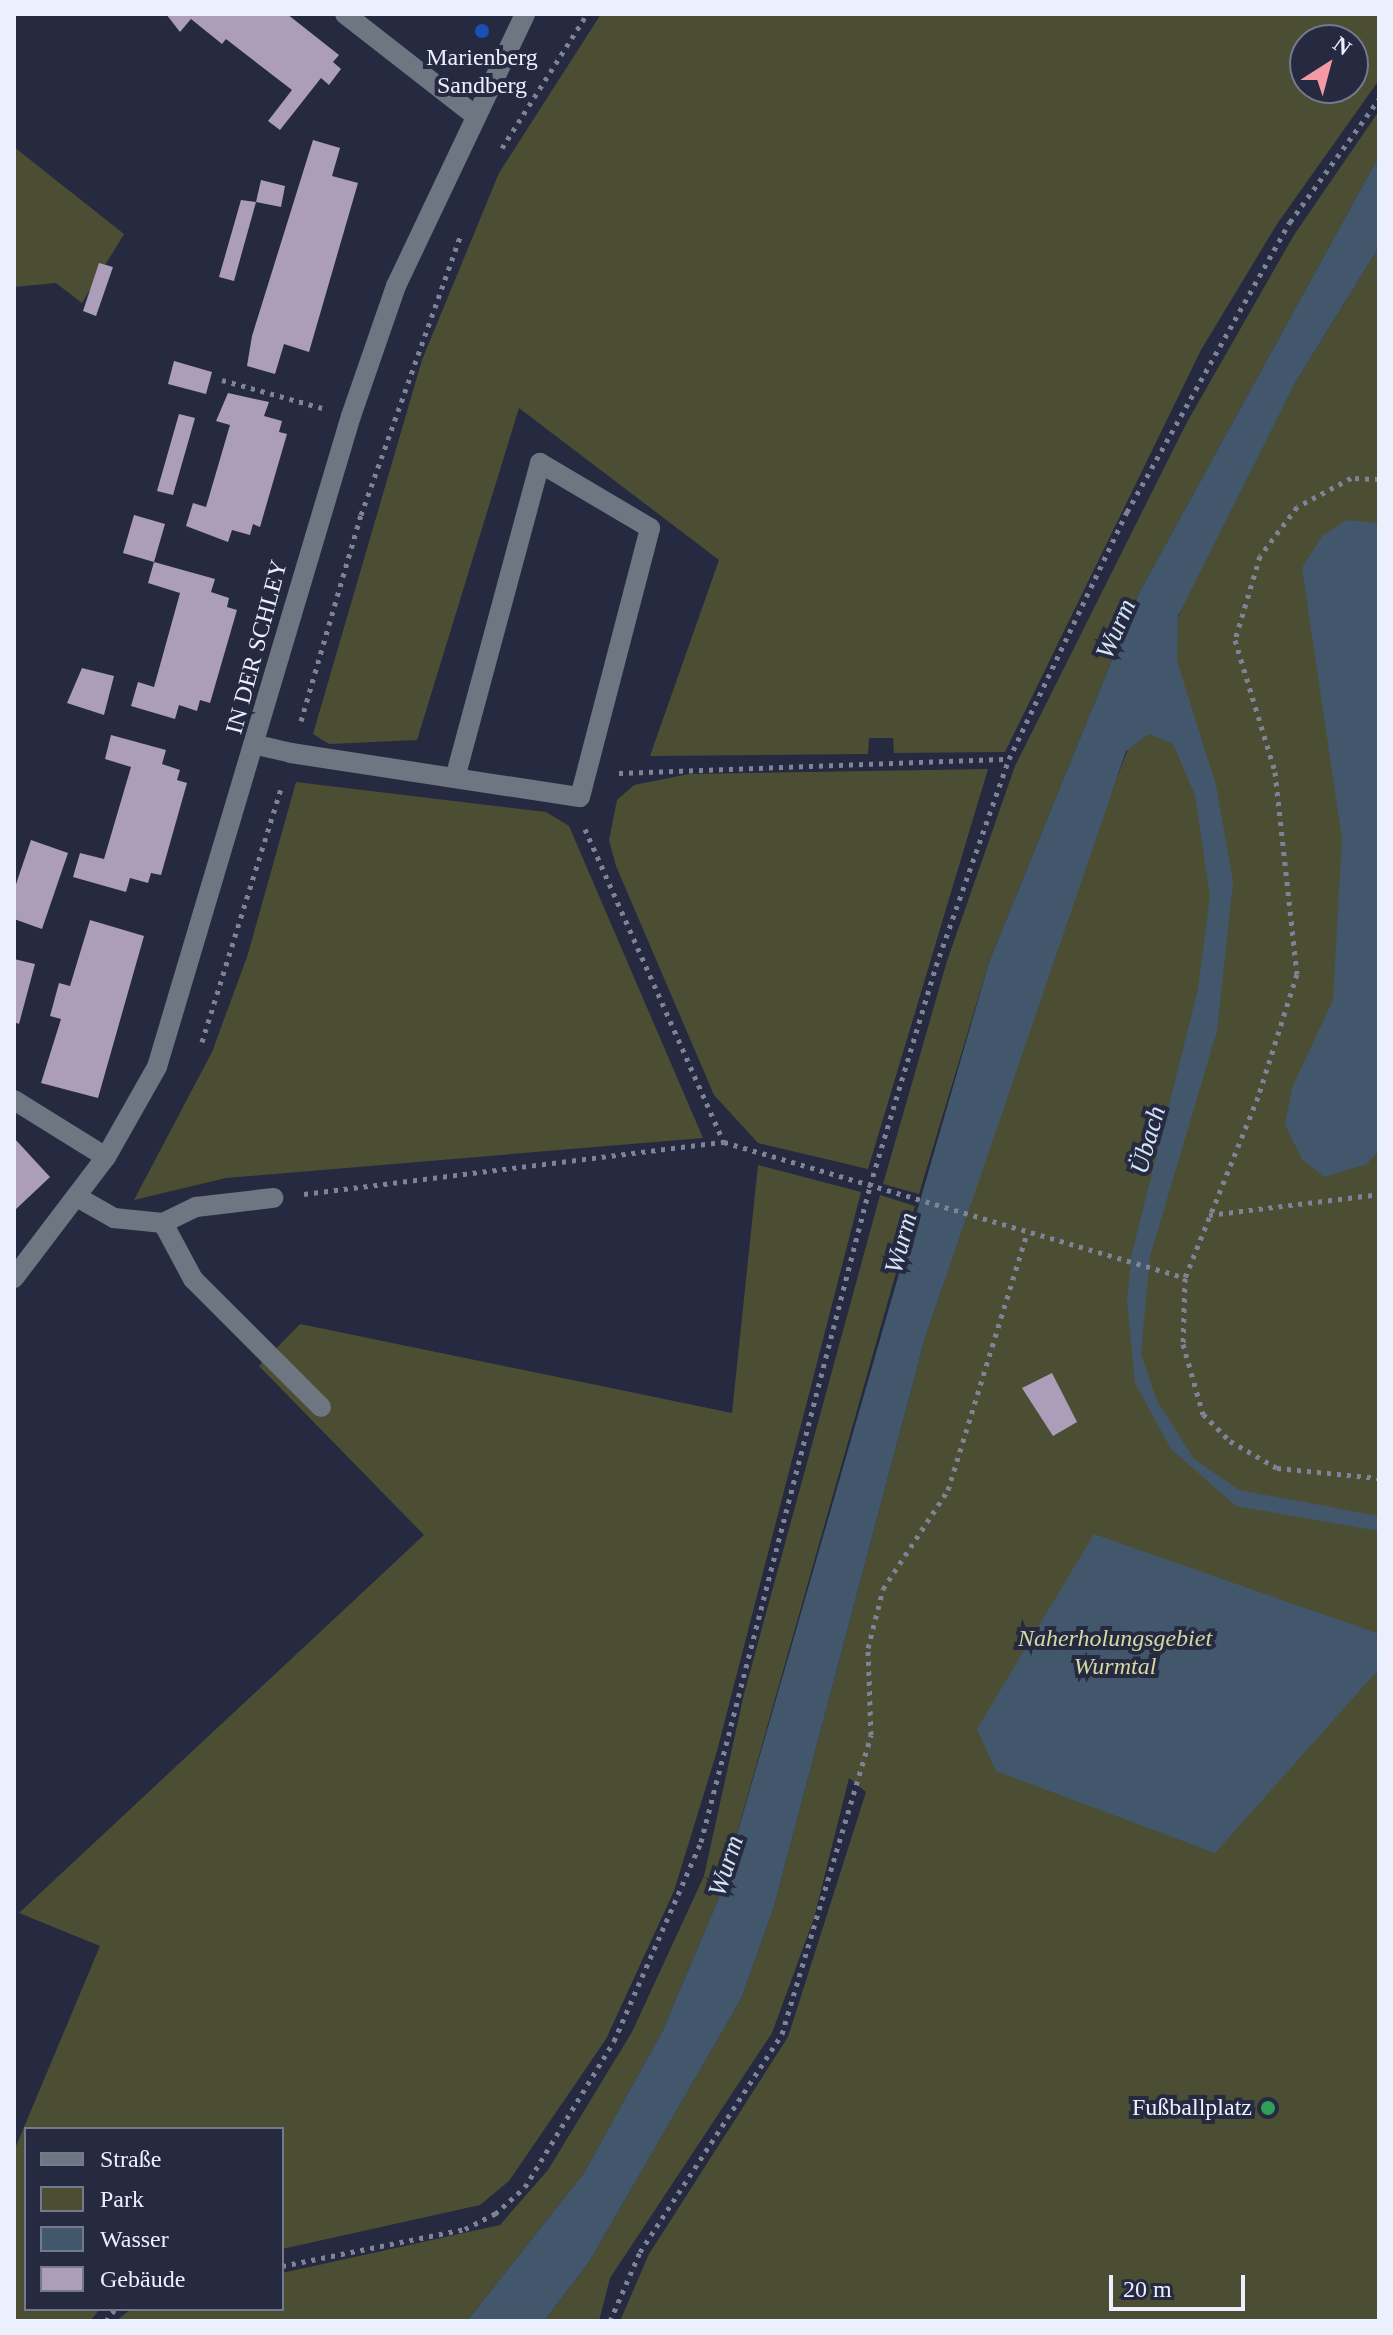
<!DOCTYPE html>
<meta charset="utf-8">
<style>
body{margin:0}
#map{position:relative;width:1393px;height:2335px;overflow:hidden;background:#252a41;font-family:"Times New Roman",serif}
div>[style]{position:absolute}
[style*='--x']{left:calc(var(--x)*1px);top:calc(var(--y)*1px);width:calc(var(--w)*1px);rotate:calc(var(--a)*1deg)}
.green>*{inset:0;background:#4c4e33}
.water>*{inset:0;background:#42576c}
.building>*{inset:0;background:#ac9ebb}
.path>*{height:5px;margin-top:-2.5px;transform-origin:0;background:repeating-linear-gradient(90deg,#7f8397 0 4px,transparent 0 10px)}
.minor>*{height:20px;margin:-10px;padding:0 10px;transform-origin:10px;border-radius:10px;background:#6d7681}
.dots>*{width:22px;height:22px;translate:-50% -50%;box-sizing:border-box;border:4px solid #252a41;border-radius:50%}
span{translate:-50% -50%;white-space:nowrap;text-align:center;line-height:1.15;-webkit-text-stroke:8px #252a41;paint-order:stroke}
.poi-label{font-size:24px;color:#ebeffe}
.right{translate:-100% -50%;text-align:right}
.street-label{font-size:24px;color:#ebeffe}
.park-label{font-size:24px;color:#d5d9a1;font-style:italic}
.water-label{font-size:26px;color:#d4e4f6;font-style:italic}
.frame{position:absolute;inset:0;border:16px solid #ebeffe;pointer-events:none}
.legend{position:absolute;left:24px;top:2127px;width:260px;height:184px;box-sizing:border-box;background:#252a41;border:2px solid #74798d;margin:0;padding:10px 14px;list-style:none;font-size:24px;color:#ebeffe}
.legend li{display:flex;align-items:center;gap:16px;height:40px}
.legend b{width:40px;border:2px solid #74798d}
.north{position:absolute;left:1289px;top:24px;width:80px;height:80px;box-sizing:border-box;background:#252a41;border:2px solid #74798d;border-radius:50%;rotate:36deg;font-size:22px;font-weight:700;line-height:32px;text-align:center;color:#ebeffe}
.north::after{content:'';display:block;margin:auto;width:28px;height:36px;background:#f49aa4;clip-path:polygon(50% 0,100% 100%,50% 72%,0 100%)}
.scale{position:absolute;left:1109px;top:2275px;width:136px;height:36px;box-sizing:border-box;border:4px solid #ebeffe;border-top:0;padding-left:10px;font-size:24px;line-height:28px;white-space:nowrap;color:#ebeffe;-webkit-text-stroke:6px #252a41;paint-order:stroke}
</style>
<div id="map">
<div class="green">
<div style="clip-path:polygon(evenodd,601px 14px,1379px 14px,1379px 80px,1277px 224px,1201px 350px,1005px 752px,894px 753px,893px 738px,869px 738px,868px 754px,650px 756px,719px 560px,519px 408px,417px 740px,329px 744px,313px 734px,422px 360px,499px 173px,601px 14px,1353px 40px,1353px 88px,1305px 88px,1305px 40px,1353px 40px)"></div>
<div style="clip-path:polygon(1379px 111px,1379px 156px,1140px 591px,989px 962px,919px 1194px,883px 1184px,947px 961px,1015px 766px,1186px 424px,1294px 235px)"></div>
<div style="clip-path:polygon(14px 147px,124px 234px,82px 303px,56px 283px,14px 287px)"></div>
<div style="clip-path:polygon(1379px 247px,1379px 2321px,620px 2321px,649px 2254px,788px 2037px,866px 1792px,849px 1778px,814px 1918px,772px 2033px,610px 2278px,599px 2321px,544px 2321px,589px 2262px,741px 1999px,773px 1910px,925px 1338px,1094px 838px,1195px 573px,1295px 383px)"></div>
<div style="clip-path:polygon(988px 769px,868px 1169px,758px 1143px,714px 1095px,616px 866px,609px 840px,617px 800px,634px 785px,689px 774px)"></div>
<div style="clip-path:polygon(296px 782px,546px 812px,569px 826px,703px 1138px,226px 1178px,134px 1200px,212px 1052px,248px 954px)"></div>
<div style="clip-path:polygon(758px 1165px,861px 1192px,717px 1751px,674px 1891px,606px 2039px,509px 2181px,480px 2205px,282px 2249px,282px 2129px,26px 2129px,26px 2309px,100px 2309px,90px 2321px,14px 2321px,14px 2151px,100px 1946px,19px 1913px,424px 1535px,259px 1366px,300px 1324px,732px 1413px)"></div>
<div style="clip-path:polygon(880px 1195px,915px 1206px,718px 1900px,662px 2032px,584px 2173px,467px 2321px,116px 2321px,131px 2309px,282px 2309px,282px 2273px,500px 2225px,548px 2170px,632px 2032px,704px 1876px,744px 1694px)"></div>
</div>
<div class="water">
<div style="clip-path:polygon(1379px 156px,1379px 247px,1295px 383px,1178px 616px,1177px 661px,1216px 785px,1233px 882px,1217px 1031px,1150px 1256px,1141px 1353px,1156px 1399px,1194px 1459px,1239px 1490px,1379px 1516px,1379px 1531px,1236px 1506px,1171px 1449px,1135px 1383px,1127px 1300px,1132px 1253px,1198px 989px,1210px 896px,1195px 795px,1173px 744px,1149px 734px,1126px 751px,925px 1338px,773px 1910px,741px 1999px,589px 2262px,544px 2321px,467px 2321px,584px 2173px,662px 2032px,718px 1900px,989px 962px,1140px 591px)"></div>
<div style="clip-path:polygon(1347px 520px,1379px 523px,1379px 1150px,1367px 1164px,1324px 1177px,1302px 1159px,1285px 1125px,1292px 1088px,1333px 1000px,1342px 839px,1302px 568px,1322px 536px)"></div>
<div style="clip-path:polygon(1094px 1534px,1379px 1634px,1379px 1669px,1215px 1853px,996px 1771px,977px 1729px)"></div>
</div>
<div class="building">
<div style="clip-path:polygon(166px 14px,287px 14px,339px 55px,333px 62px,341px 69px,329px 85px,321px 78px,280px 130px,268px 121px,292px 90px,226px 39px,222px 44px,191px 19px,180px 32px)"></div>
<div style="clip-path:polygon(313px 140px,340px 148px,332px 176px,358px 183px,309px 352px,284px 344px,275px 374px,247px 366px,252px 336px)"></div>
<div style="clip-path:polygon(261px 180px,285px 186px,281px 207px,256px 202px)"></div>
<div style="clip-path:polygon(241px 200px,256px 202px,234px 281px,219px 277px)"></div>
<div style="clip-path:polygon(99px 263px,113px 267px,96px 316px,83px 311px)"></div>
<div style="clip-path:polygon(174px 361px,212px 372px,206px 394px,168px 384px)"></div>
<div style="clip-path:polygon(228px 393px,269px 402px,264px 416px,282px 421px,279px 432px,287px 434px,260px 527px,253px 524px,250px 535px,232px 530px,228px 542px,186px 526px,193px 503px,206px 507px,230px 425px,216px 421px)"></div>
<div style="clip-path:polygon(179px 414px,195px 418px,173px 495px,157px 491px)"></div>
<div style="clip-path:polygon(134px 515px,165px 524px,154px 562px,123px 553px)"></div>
<div style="clip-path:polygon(154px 562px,215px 579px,211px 592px,229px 598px,227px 607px,237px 610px,210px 703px,200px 700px,197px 711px,179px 705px,175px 719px,131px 706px,138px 682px,154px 687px,180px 593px,148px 583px)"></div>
<div style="clip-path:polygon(82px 668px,114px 676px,104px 715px,67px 703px)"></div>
<div style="clip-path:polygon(111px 735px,166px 750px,162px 764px,180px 770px,177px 780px,187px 783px,161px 875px,151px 873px,148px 883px,130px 878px,126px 892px,73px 877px,80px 853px,104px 859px,131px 767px,105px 759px)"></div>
<div style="clip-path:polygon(31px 840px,68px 853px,42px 929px,14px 919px,14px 890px)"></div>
<div style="clip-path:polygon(90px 920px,144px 936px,98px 1098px,41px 1083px,61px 1019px,50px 1016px,59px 983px,70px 986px)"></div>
<div style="clip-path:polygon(14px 959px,35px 964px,19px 1024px,14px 1022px)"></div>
<div style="clip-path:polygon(14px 1138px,50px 1177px,14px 1211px)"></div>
<div style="clip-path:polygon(1052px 1373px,1077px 1422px,1053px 1436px,1022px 1388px)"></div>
</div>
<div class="path">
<div style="--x:502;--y:148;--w:159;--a:-57.6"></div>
<div style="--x:222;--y:380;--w:104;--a:15.6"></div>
<div style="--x:1379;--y:479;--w:28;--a:-178"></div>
<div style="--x:1351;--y:478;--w:61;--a:151.8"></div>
<div style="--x:1297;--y:507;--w:61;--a:127.1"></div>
<div style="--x:1260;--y:556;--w:88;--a:106.6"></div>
<div style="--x:1235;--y:640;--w:138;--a:73.1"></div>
<div style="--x:1275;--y:772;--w:203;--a:83.8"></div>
<div style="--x:1297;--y:974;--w:129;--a:107.6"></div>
<div style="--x:1258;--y:1097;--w:195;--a:112"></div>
<div style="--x:1185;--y:1278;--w:66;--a:91.7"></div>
<div style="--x:1183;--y:1344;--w:73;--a:74.1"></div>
<div style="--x:1203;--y:1414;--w:38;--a:45"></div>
<div style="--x:1230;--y:1441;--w:54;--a:29.9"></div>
<div style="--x:1277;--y:1468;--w:102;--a:5.6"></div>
<div style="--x:301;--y:721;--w:215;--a:-73.8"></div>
<div style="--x:361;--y:515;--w:295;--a:-70.4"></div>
<div style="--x:619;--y:773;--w:390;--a:-2.1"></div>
<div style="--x:585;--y:829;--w:342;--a:66.1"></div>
<div style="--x:724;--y:1142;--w:481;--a:16.4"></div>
<div style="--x:202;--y:1042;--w:269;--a:-72.7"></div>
<div style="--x:304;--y:1194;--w:423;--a:-7.1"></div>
<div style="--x:1209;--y:1215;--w:171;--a:-7"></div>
<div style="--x:282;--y:2266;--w:187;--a:-11.4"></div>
<div style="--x:465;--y:2229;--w:34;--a:-27"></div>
<div style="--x:495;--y:2214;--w:40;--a:-42"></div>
<div style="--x:525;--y:2187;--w:171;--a:-58.6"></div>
<div style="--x:614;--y:2041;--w:217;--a:-66.4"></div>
<div style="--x:701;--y:1842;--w:677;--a:-75.55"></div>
<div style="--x:870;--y:1186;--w:230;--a:-73.3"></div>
<div style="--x:936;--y:966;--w:219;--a:-70.6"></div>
<div style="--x:1009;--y:759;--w:274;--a:-64.5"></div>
<div style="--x:1127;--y:512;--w:333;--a:-60.7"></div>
<div style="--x:1290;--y:222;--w:152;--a:-54.1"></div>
<div style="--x:106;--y:2321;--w:15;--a:-53"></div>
<div style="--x:610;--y:2321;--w:75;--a:-66.5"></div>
<div style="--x:640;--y:2252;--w:260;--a:-56.9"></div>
<div style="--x:782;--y:2034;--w:312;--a:-73.4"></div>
<div style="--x:871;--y:1735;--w:87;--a:-92"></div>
<div style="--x:868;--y:1648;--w:61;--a:-75.7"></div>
<div style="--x:883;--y:1589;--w:118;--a:-56.7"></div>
<div style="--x:948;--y:1490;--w:268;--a:-72.9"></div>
</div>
<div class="minor">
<div style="--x:345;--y:14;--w:162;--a:38"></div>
<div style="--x:257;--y:745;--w:35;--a:13"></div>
<div style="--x:291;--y:753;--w:292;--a:8.7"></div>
<div style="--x:580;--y:797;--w:278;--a:-75.4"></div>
<div style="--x:650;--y:528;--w:128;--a:-149.4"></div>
<div style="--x:540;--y:463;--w:326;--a:105.1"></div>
<div style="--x:14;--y:1100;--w:108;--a:31.8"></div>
<div style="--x:77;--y:1197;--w:43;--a:29.6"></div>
<div style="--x:114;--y:1218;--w:49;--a:5.8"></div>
<div style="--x:163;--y:1223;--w:37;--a:-26"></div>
<div style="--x:196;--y:1207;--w:78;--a:-6.7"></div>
<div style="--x:163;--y:1223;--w:64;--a:61.8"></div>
<div style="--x:193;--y:1279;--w:181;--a:45"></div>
<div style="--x:14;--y:1278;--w:152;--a:-52.8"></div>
<div style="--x:106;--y:1157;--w:103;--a:-60.5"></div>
<div style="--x:157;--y:1067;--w:679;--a:-73.41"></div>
<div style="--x:351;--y:416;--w:138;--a:-70.9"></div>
<div style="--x:396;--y:286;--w:301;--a:-64.6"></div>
</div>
<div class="dots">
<div style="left:482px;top:31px;background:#1a4fb4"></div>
<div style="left:1268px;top:2108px;background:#2e9e5b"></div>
</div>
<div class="poi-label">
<span style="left:482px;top:72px">Marienberg<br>Sandberg</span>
<span class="right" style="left:1252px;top:2108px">Fußballplatz</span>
</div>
<div class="street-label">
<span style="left:257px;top:647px;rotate:-75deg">IN DER SCHLEY</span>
</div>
<div class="park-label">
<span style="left:1115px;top:1653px">Naherholungsgebiet<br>Wurmtal</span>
</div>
<div class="water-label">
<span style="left:1116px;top:629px;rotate:-66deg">Wurm</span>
<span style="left:1148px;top:1140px;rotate:-74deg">Übach</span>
<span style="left:901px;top:1243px;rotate:-75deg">Wurm</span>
<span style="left:726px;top:1866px;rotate:-72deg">Wurm</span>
</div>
<div class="frame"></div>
<ul class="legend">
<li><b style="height:10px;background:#6d7681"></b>Straße</li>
<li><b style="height:22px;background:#4c4e33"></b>Park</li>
<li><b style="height:22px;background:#42576c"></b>Wasser</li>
<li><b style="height:22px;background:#ac9ebb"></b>Gebäude</li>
</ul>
<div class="north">N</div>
<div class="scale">20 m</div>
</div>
